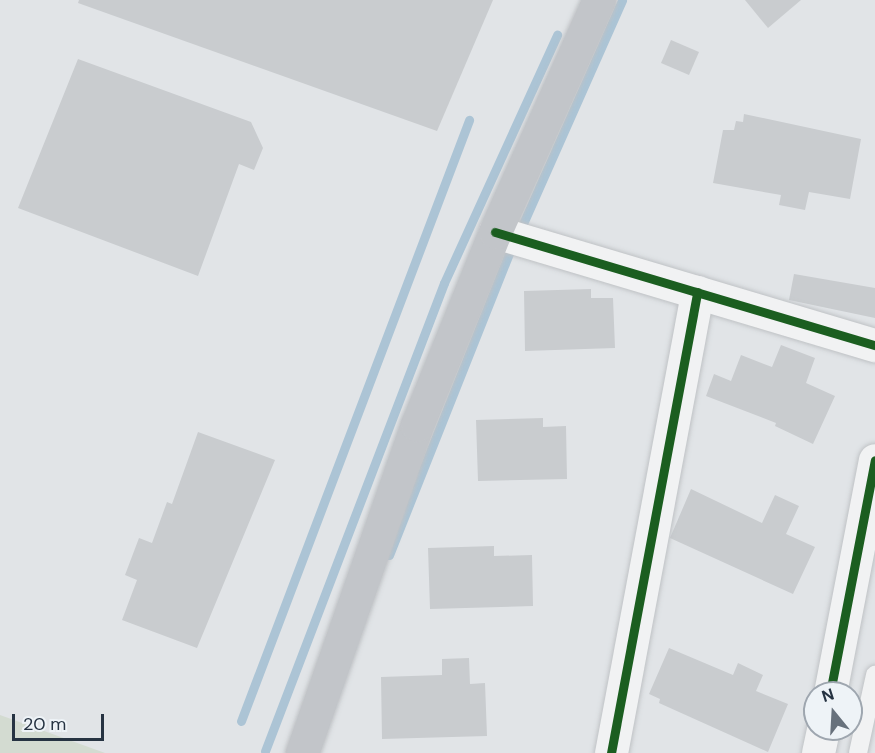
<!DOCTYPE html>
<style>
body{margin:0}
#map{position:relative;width:875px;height:753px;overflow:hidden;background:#e1e4e7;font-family:"DM Sans",sans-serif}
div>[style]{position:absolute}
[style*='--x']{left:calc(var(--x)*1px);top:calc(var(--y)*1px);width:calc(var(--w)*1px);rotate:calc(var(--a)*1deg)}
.green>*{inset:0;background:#d3dbd1}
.stream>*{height:9px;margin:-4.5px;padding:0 4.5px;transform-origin:4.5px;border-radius:4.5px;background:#acc4d5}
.building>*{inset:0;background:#c9cccf}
.roads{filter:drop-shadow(0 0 2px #bfc2c5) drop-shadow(0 0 2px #bfc2c5)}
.lane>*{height:18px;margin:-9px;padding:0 9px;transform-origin:9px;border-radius:9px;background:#f1f2f3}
.street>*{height:33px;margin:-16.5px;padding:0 16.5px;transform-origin:16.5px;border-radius:16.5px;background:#f1f2f3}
.secondary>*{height:33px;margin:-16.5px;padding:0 16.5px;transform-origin:16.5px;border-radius:16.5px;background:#c2c5c9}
.cycleway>*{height:9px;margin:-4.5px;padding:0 4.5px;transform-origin:4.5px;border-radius:4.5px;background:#1b5e20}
span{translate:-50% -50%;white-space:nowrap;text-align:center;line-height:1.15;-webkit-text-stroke:5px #eef3f7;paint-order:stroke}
.north{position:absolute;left:803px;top:681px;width:60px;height:60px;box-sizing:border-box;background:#eef3f7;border:2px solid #9ea6af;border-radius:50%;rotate:342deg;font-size:16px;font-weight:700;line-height:24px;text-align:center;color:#263342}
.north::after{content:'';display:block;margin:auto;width:21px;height:27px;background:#67717c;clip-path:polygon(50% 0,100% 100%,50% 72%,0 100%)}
.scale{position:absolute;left:12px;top:714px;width:92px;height:27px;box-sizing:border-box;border:3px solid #263342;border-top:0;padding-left:8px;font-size:18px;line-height:21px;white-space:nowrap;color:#263342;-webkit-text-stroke:4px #eef3f7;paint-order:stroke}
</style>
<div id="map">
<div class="green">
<div style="clip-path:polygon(0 715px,105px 753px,0 753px)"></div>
</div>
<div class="stream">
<div style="--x:522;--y:226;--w:247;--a:-66.1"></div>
<div style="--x:389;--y:555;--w:329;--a:-68.3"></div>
<div style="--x:241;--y:721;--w:643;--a:-69.22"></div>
<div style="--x:265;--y:751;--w:501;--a:-69.07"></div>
<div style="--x:444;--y:283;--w:273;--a:-65.5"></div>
</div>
<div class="building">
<div style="clip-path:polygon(79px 0,493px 0,437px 131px,78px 3px)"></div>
<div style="clip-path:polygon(745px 0,801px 0,768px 28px)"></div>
<div style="clip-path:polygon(671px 40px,699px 52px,689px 75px,661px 63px)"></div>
<div style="clip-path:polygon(78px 59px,251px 122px,263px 148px,254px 170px,239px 164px,198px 276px,18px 208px)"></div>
<div style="clip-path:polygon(744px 114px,861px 139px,850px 199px,809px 192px,805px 210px,779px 205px,781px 195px,713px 183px,723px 130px,734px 130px,736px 121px,743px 122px)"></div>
<div style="clip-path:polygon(794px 274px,875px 288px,875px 318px,789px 300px)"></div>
<div style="clip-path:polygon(591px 289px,591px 298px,613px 298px,615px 348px,525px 351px,524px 291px)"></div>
<div style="clip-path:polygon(781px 345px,815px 358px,806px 383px,835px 396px,813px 444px,775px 426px,776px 423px,706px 396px,714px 374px,731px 381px,741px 355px,772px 367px)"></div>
<div style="clip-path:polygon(543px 418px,543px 427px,566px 426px,567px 479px,478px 481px,476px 420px)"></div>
<div style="clip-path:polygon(198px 432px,275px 460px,197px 648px,122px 620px,137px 580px,125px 575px,139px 538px,152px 543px,167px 502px,172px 504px)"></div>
<div style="clip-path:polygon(691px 489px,762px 523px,775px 495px,799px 506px,786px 534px,815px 547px,793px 594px,670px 538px)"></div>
<div style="clip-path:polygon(494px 546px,494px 556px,532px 555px,533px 606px,430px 609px,428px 548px)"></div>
<div style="clip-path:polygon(669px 648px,733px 675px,738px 663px,763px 675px,756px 691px,788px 704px,768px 752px,659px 703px,660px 699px,649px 694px)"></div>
<div style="clip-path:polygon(469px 658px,470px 684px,485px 683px,487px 736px,382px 739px,381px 677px,442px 675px,442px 659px)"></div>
</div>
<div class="roads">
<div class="lane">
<div style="--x:858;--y:753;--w:80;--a:-77.7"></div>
</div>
<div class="street">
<div style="--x:495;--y:232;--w:396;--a:16.6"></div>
<div style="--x:830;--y:693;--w:237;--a:-79.1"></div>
<div style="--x:611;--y:753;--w:469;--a:-79.4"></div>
<div style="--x:818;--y:753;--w:25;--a:-78"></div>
</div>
<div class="secondary">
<div style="--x:302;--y:753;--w:348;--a:-70.7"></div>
<div style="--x:417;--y:425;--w:208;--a:-68"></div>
<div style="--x:495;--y:232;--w:254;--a:-65.9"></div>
</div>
</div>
<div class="cycleway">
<div style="--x:495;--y:232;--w:396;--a:16.6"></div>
<div style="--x:830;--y:693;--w:237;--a:-79.1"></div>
<div style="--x:611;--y:753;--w:469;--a:-79.4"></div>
</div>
<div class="north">N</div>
<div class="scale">20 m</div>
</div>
